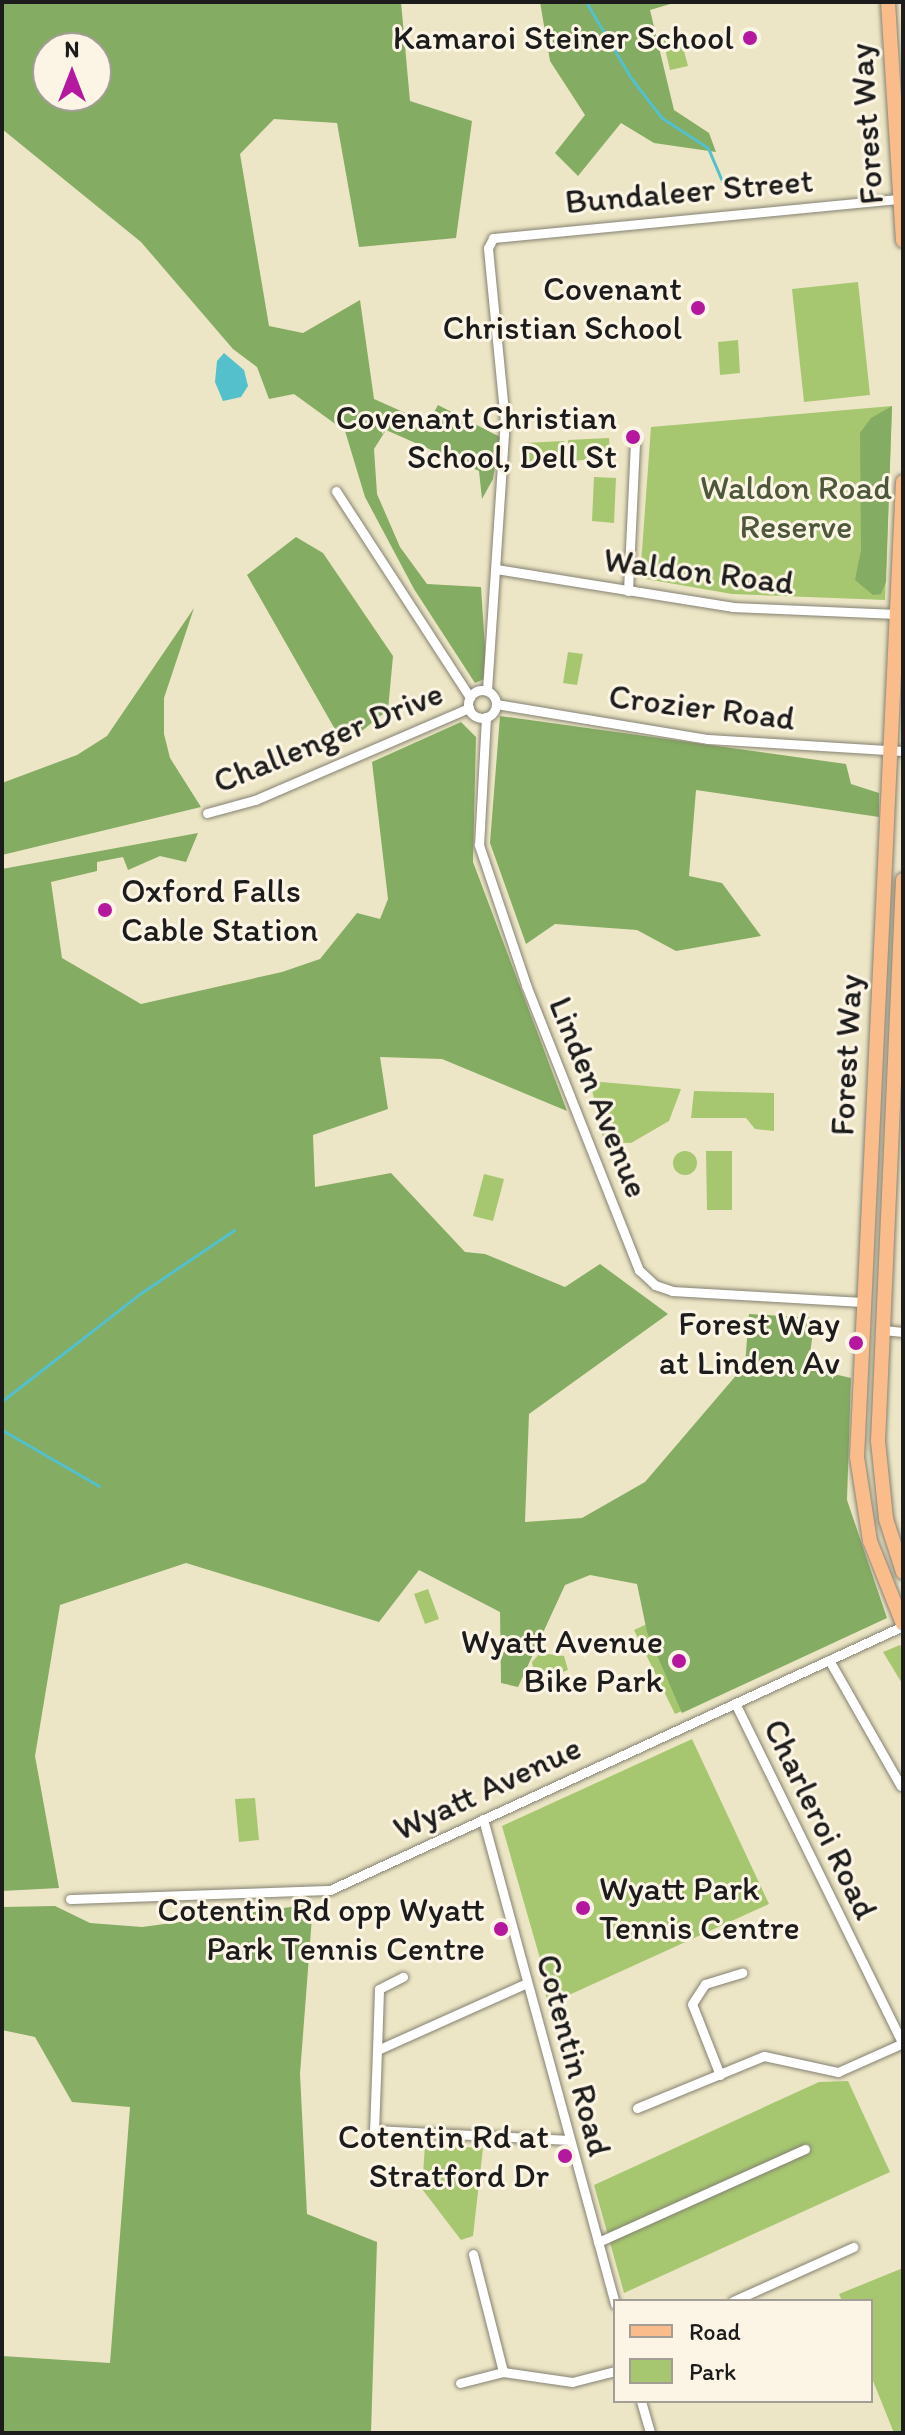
<!DOCTYPE html>
<style>
body{margin:0}
#map{position:relative;width:905px;height:2435px;overflow:hidden;background:#ede6c6;font-family:Itim,sans-serif}
div>[style]{position:absolute}
[style*='--x']{left:calc(var(--x)*1px);top:calc(var(--y)*1px);width:calc(var(--w)*1px);rotate:calc(var(--a)*1deg)}
.green>*{inset:0;background:#a6c770}
.round{border-radius:50%}
.forest>*{inset:0;background:#84ac62}
.water>*{inset:0;background:#53c0cb}
.stream>*{height:3px;margin:-1.5px;padding:0 1.5px;transform-origin:1.5px;border-radius:1.5px;background:#53c0cb}
.roads{filter:drop-shadow(0 0 2px #848171) drop-shadow(0 0 2px #848171)}
.street>*{height:9px;margin:-4.5px;padding:0 4.5px;transform-origin:4.5px;border-radius:4.5px;background:#fff}
.street>.ring{margin:-4.5px;padding:0;box-sizing:content-box;background:none;border:9px solid #fff;border-radius:50%}
.primary>*{height:14px;margin:-7px;padding:0 7px;transform-origin:7px;border-radius:7px;background:#fabc8b}
.dots>*{width:22px;height:22px;translate:-50% -50%;box-sizing:border-box;border:4px solid #fcf5e5;border-radius:50%}
span{translate:-50% -50%;white-space:nowrap;text-align:center;line-height:1.15;-webkit-text-stroke:6px #fcf5e5;paint-order:stroke}
.poi-label{font-size:34px;color:#1c1c1c}
.right{translate:-100% -50%;text-align:right}
.left{translate:0 -50%;text-align:left}
.street-label{font-size:34px;color:#1c1c1c}
.park-label{font-size:34px;color:#4c5839}
.frame{position:absolute;inset:0;border:4px solid #1c1c1c;pointer-events:none}
.legend{position:absolute;left:613px;top:2299px;width:260px;height:104px;box-sizing:border-box;background:#fcf5e5;border:2px solid #a29e95;margin:0;padding:10px 14px;list-style:none;font-size:24px;color:#1c1c1c}
.legend li{display:flex;align-items:center;gap:16px;height:40px}
.legend b{width:40px;border:2px solid #a29e95}
.north{position:absolute;left:32px;top:32px;width:80px;height:80px;box-sizing:border-box;background:#fcf5e5;border:2px solid #a29e95;border-radius:50%;rotate:0deg;font-size:22px;font-weight:700;line-height:32px;text-align:center;color:#1c1c1c}
.north::after{content:'';display:block;margin:auto;width:28px;height:36px;background:#b5179e;clip-path:polygon(50% 0,100% 100%,50% 72%,0 100%)}
</style>
<div id="map">
<div class="green">
<div style="clip-path:polygon(680px 36px,688px 66px,670px 70px,663px 40px)"></div>
<div style="clip-path:polygon(858px 282px,870px 395px,804px 402px,792px 289px)"></div>
<div style="clip-path:polygon(738px 340px,740px 373px,720px 375px,718px 342px)"></div>
<div style="clip-path:polygon(892px 406px,885px 600px,732px 594px,640px 578px,651px 427px)"></div>
<div style="clip-path:polygon(609px 438px,610px 458px,569px 461px,568px 440px)"></div>
<div style="clip-path:polygon(564px 441px,566px 461px,525px 463px,524px 443px)"></div>
<div style="clip-path:polygon(594px 477px,616px 478px,614px 523px,592px 521px)"></div>
<div style="clip-path:polygon(568px 652px,583px 654px,577px 685px,563px 683px)"></div>
<div style="clip-path:polygon(590px 1081px,681px 1089px,669px 1121px,631px 1143px,604px 1142px)"></div>
<div style="clip-path:polygon(694px 1091px,774px 1093px,774px 1131px,755px 1129px,746px 1118px,691px 1118px)"></div>
<div class="round" style="left:673px;top:1151px;width:24px;height:24px"></div>
<div style="clip-path:polygon(706px 1151px,732px 1151px,732px 1210px,707px 1210px)"></div>
<div style="clip-path:polygon(484px 1174px,504px 1179px,493px 1221px,473px 1216px)"></div>
<div style="clip-path:polygon(428px 1589px,439px 1619px,425px 1624px,414px 1594px)"></div>
<div style="clip-path:polygon(684px 1607px,724px 1693px,675px 1714px,634px 1630px)"></div>
<div style="clip-path:polygon(900px 1645px,903px 1650px,903px 1685px,883px 1652px)"></div>
<div style="clip-path:polygon(540px 1653px,564px 1656px,568px 1670px,550px 1677px,534px 1673px,532px 1662px)"></div>
<div style="clip-path:polygon(692px 1739px,769px 1904px,547px 2005px,543px 1969px,502px 1826px)"></div>
<div style="clip-path:polygon(255px 1798px,259px 1840px,239px 1842px,235px 1799px)"></div>
<div style="clip-path:polygon(848px 2081px,890px 2172px,624px 2293px,594px 2185px,819px 2082px)"></div>
<div style="clip-path:polygon(425px 2145px,483px 2148px,473px 2236px,461px 2240px,422px 2189px)"></div>
<div style="clip-path:polygon(903px 2268px,903px 2433px,894px 2433px,871px 2376px,871px 2301px,842px 2301px,839px 2294px)"></div>
</div>
<div class="forest">
<div style="clip-path:polygon(evenodd,2px 2px,401px 2px,410px 101px,472px 121px,456px 238px,359px 247px,337px 123px,274px 119px,240px 154px,269px 326px,303px 333px,360px 300px,374px 399px,428px 423px,438px 405px,500px 437px,493px 479px,482px 499px,479px 471px,386px 430px,374px 449px,377px 494px,400px 547px,427px 584px,481px 587px,487px 678px,475px 683px,414px 589px,365px 497px,345px 431px,294px 394px,269px 399px,257px 367px,233px 349px,141px 242px,2px 129px,2px 2px,48px 48px,96px 48px,96px 96px,48px 96px,48px 48px)"></div>
<div style="clip-path:polygon(540px 2px,677px 2px,650px 10px,674px 110px,709px 133px,716px 152px,654px 143px,621px 123px,578px 176px,555px 153px,585px 115px,550px 61px)"></div>
<div style="clip-path:polygon(892px 406px,886px 582px,881px 594px,873px 595px,855px 580px,861px 550px,860px 433px,871px 418px)"></div>
<div style="clip-path:polygon(296px 537px,323px 553px,393px 656px,388px 710px,344px 745px,247px 575px)"></div>
<div style="clip-path:polygon(194px 608px,164px 698px,164px 734px,170px 758px,201px 807px,2px 855px,2px 783px,77px 755px,107px 736px)"></div>
<div style="clip-path:polygon(500px 716px,846px 764px,851px 784px,879px 793px,879px 817px,696px 790px,689px 876px,722px 883px,761px 936px,676px 951px,637px 930px,555px 924px,526px 944px,490px 843px)"></div>
<div style="clip-path:polygon(461px 722px,476px 737px,473px 862px,567px 1111px,442px 1059px,380px 1057px,388px 1109px,313px 1135px,315px 1187px,391px 1173px,465px 1252px,485px 1254px,565px 1287px,600px 1264px,668px 1314px,529px 1414px,525px 1522px,582px 1518px,645px 1482px,745px 1365px,749px 1314px,815px 1318px,808px 1368px,851px 1378px,847px 1500px,887px 1618px,682px 1713px,647px 1632px,637px 1584px,590px 1575px,565px 1585px,518px 1687px,501px 1683px,500px 1612px,419px 1570px,379px 1622px,186px 1563px,60px 1605px,35px 1756px,59px 1888px,2px 1891px,2px 869px,198px 833px,186px 862px,160px 856px,128px 870px,123px 857px,97px 862px,97px 871px,51px 882px,62px 958px,141px 1004px,282px 972px,320px 959px,357px 913px,380px 919px,388px 899px,372px 762px)"></div>
<div style="clip-path:polygon(313px 1904px,300px 2074px,307px 2214px,377px 2242px,371px 2433px,2px 2433px,2px 2356px,110px 2363px,130px 2107px,72px 2102px,35px 2037px,2px 2030px,2px 1907px,55px 1906px,90px 1923px,142px 1927px)"></div>
</div>
<div class="water">
<div style="clip-path:polygon(224px 353px,244px 370px,248px 386px,241px 397px,223px 401px,215px 382px,217px 361px)"></div>
</div>
<div class="stream">
<div style="--x:586;--y:2;--w:88;--a:59.4"></div>
<div style="--x:631;--y:78;--w:51;--a:52.2"></div>
<div style="--x:662;--y:118;--w:55;--a:33.1"></div>
<div style="--x:708;--y:148;--w:38;--a:67"></div>
<div style="--x:2;--y:1401;--w:172;--a:-37.9"></div>
<div style="--x:138;--y:1295;--w:116;--a:-34.1"></div>
<div style="--x:2;--y:1430;--w:112;--a:30"></div>
</div>
<div class="roads">
<div class="street">
<div style="--x:336;--y:491;--w:246;--a:57"></div>
<div style="--x:496;--y:569;--w:239;--a:9.1"></div>
<div style="--x:732;--y:607;--w:165;--a:2.4"></div>
<div style="--x:628;--y:591;--w:151;--a:-87.3"></div>
<div style="--x:487;--y:690;--w:269;--a:-86.2"></div>
<div style="--x:505;--y:422;--w:175;--a:-95.6"></div>
<div style="--x:488;--y:248;--w:11;--a:-63"></div>
<div style="--x:493;--y:238;--w:410;--a:-5.5"></div>
<div class="ring" style="left:468px;top:690px;width:19px;height:19px"></div>
<div style="--x:496;--y:704;--w:215;--a:9.4"></div>
<div style="--x:708;--y:739;--w:195;--a:3.5"></div>
<div style="--x:486;--y:717;--w:128;--a:93.1"></div>
<div style="--x:479;--y:845;--w:148;--a:71.4"></div>
<div style="--x:526;--y:985;--w:307;--a:68.4"></div>
<div style="--x:639;--y:1270;--w:22;--a:43"></div>
<div style="--x:655;--y:1285;--w:18;--a:19"></div>
<div style="--x:672;--y:1291;--w:191;--a:3.3"></div>
<div style="--x:207;--y:813;--w:50;--a:-15.2"></div>
<div style="--x:255;--y:800;--w:233;--a:-23.3"></div>
<div style="--x:883;--y:1330;--w:20;--a:6"></div>
<div style="--x:829;--y:1660;--w:145;--a:60.3"></div>
<div style="--x:735;--y:1703;--w:381;--a:63.8"></div>
<div style="--x:483;--y:1819;--w:503;--a:74.77"></div>
<div style="--x:70;--y:1899;--w:260;--a:-2"></div>
<div style="--x:330;--y:1890;--w:631;--a:-24.74"></div>
<div style="--x:527;--y:1983;--w:164;--a:155.9"></div>
<div style="--x:377;--y:2050;--w:80;--a:92.1"></div>
<div style="--x:374;--y:2130;--w:196;--a:2.9"></div>
<div style="--x:377;--y:2050;--w:61;--a:-88.1"></div>
<div style="--x:379;--y:1989;--w:27;--a:-27"></div>
<div style="--x:720;--y:2075;--w:76;--a:-111.5"></div>
<div style="--x:692;--y:2004;--w:24;--a:-57"></div>
<div style="--x:705;--y:1984;--w:39;--a:-17"></div>
<div style="--x:637;--y:2108;--w:137;--a:-22.3"></div>
<div style="--x:764;--y:2056;--w:76;--a:12.2"></div>
<div style="--x:838;--y:2072;--w:71;--a:-24"></div>
<div style="--x:598;--y:2242;--w:227;--a:-24.2"></div>
<div style="--x:473;--y:2254;--w:122;--a:75.7"></div>
<div style="--x:503;--y:2372;--w:70;--a:8.2"></div>
<div style="--x:572;--y:2382;--w:44;--a:-14.3"></div>
<div style="--x:733;--y:2301;--w:132;--a:-24.2"></div>
<div style="--x:460;--y:2383;--w:44;--a:-14.3"></div>
<div style="--x:641;--y:2401;--w:33;--a:74"></div>
</div>
<div class="primary">
<div style="--x:888;--y:2;--w:239;--a:86.4"></div>
<div style="--x:903;--y:482;--w:976;--a:92.7"></div>
<div style="--x:857;--y:1457;--w:85;--a:81.2"></div>
<div style="--x:870;--y:1541;--w:89;--a:68.3"></div>
<div style="--x:903;--y:880;--w:562;--a:92.55"></div>
<div style="--x:878;--y:1441;--w:78;--a:84.1"></div>
<div style="--x:886;--y:1519;--w:56;--a:72.2"></div>
</div>
</div>
<div class="dots">
<div style="left:750px;top:38px;background:#b5179e"></div>
<div style="left:698px;top:308px;background:#b5179e"></div>
<div style="left:633px;top:437px;background:#b5179e"></div>
<div style="left:105px;top:910px;background:#b5179e"></div>
<div style="left:856px;top:1343px;background:#b5179e"></div>
<div style="left:679px;top:1661px;background:#b5179e"></div>
<div style="left:583px;top:1908px;background:#b5179e"></div>
<div style="left:501px;top:1929px;background:#b5179e"></div>
<div style="left:565px;top:2156px;background:#b5179e"></div>
</div>
<div class="poi-label">
<span class="right" style="left:734px;top:38px">Kamaroi Steiner School</span>
<span class="right" style="left:682px;top:308px">Covenant<br>Christian School</span>
<span class="right" style="left:617px;top:437px">Covenant Christian<br>School, Dell St</span>
<span class="left" style="left:121px;top:910px">Oxford Falls<br>Cable Station</span>
<span class="right" style="left:840px;top:1343px">Forest Way<br>at Linden Av</span>
<span class="right" style="left:663px;top:1661px">Wyatt Avenue<br>Bike Park</span>
<span class="left" style="left:599px;top:1908px">Wyatt Park<br>Tennis Centre</span>
<span class="right" style="left:485px;top:1929px">Cotentin Rd opp Wyatt<br>Park Tennis Centre</span>
<span class="right" style="left:549px;top:2156px">Cotentin Rd at<br>Stratford Dr</span>
</div>
<div class="street-label">
<span style="left:866px;top:124px;rotate:-94deg">Forest Way</span>
<span style="left:689px;top:191px;rotate:-5deg">Bundaleer Street</span>
<span style="left:699px;top:571px;rotate:7deg">Waldon Road</span>
<span style="left:702px;top:707px;rotate:7deg">Crozier Road</span>
<span style="left:328px;top:737px;rotate:-22deg">Challenger Drive</span>
<span style="left:846px;top:1055px;rotate:-87deg">Forest Way</span>
<span style="left:599px;top:1097px;rotate:68deg">Linden Avenue</span>
<span style="left:487px;top:1788px;rotate:-25deg">Wyatt Avenue</span>
<span style="left:821px;top:1819px;rotate:64deg">Charleroi Road</span>
<span style="left:574px;top:2055px;rotate:75deg">Cotentin Road</span>
</div>
<div class="park-label">
<span style="left:796px;top:507px">Waldon Road<br>Reserve</span>
</div>
<div class="frame"></div>
<ul class="legend">
<li><b style="height:10px;background:#fabc8b"></b>Road</li>
<li><b style="height:22px;background:#a6c770"></b>Park</li>
</ul>
<div class="north">N</div>
</div>
